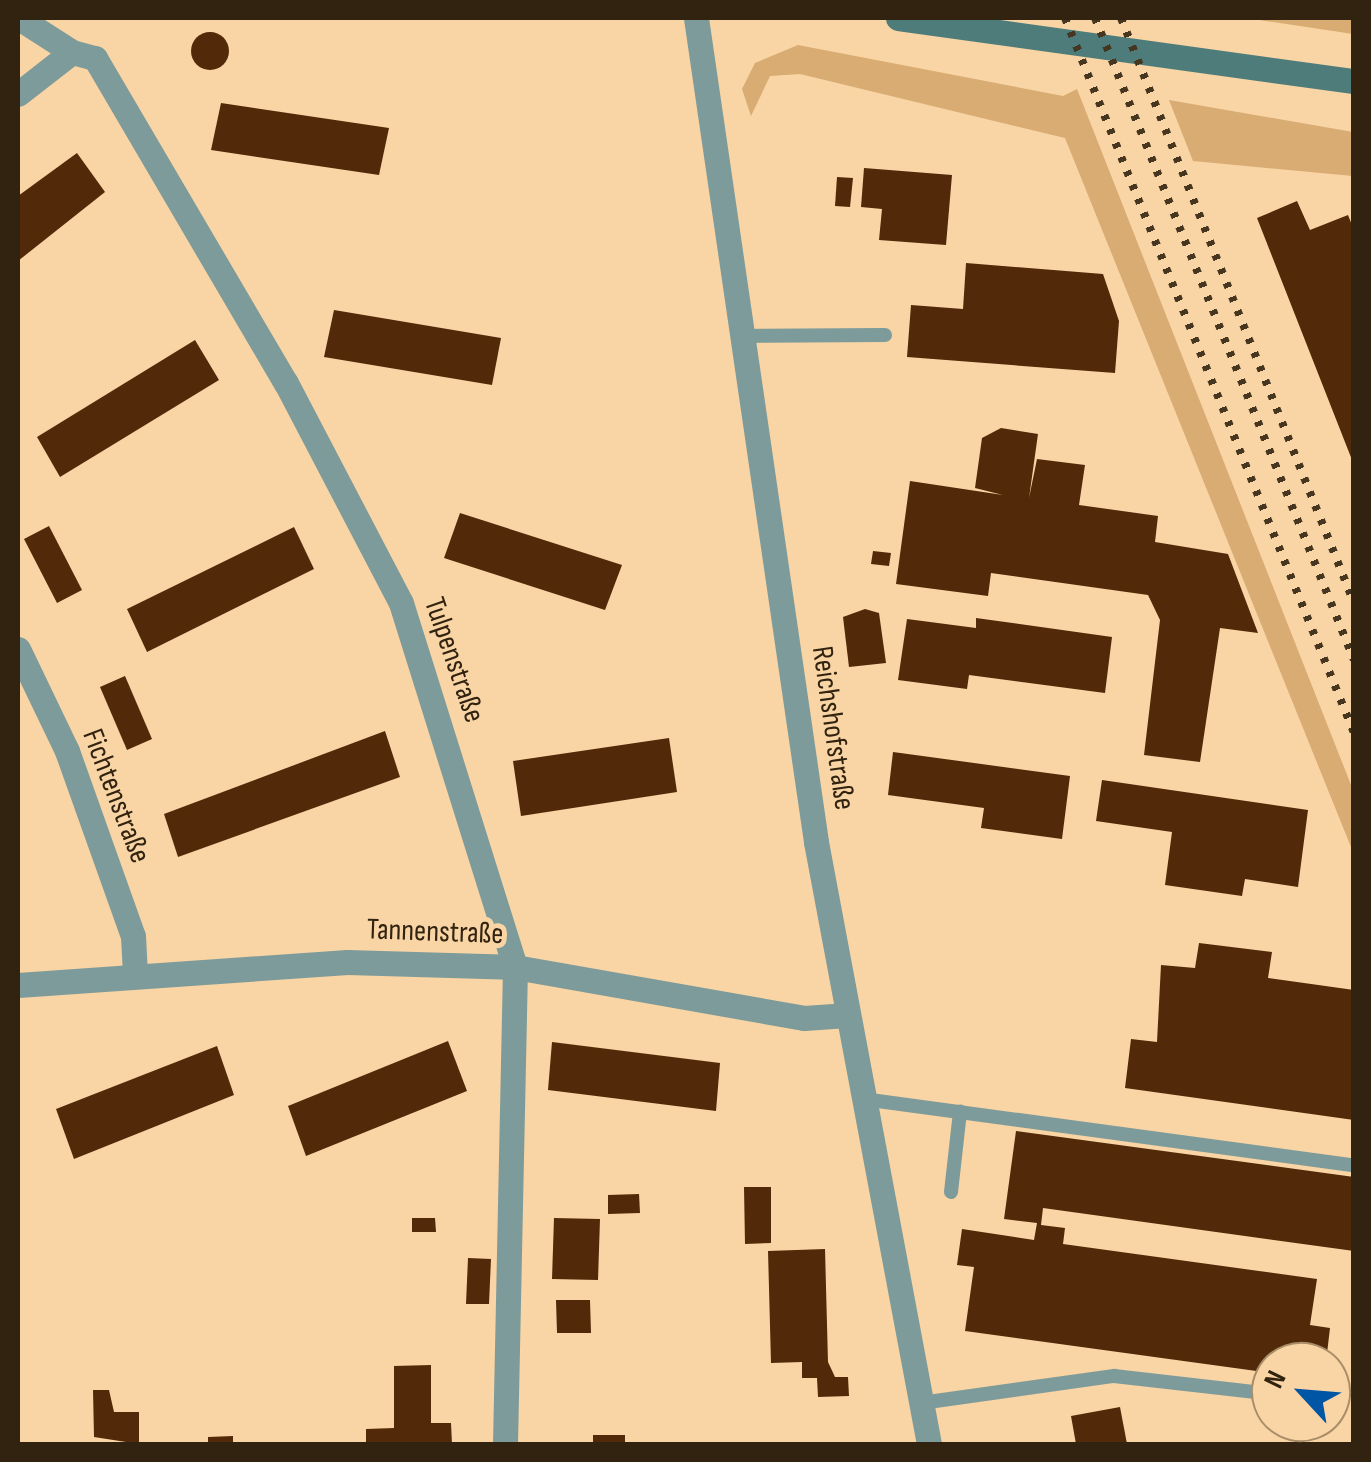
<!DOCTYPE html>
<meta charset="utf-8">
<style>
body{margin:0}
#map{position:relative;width:1371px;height:1462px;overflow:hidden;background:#f9d4a4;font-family:"Sofia Sans Condensed",sans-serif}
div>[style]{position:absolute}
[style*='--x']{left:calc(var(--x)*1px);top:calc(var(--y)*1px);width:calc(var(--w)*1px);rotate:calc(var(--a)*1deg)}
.green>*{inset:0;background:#d8ac72}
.building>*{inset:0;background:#522909}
.round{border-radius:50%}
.service>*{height:14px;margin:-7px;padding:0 7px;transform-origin:7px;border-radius:7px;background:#7d9b9a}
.minor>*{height:25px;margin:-12.5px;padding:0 12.5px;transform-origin:12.5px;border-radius:12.5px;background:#7d9b9a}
.tertiary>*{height:25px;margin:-12.5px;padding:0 12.5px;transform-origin:12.5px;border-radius:12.5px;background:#7d9b9a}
.secondary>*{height:25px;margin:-12.5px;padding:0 12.5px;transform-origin:12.5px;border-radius:12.5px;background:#4e7c7b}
.rail>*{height:8px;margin-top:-4px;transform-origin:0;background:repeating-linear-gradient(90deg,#46351f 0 5px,transparent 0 15px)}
span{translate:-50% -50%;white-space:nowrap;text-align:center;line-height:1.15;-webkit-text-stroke:10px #f9d4a4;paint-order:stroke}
.street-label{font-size:30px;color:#312310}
.frame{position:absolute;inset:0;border:20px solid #312310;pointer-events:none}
.north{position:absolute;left:1251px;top:1342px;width:100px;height:100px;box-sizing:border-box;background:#f9d4a4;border:2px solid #a98d69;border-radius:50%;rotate:296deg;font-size:28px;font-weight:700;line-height:40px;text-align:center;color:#312310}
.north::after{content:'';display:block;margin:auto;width:35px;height:45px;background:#0056a4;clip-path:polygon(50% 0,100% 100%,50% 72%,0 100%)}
</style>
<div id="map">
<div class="green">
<div style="clip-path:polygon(1246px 18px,1353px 18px,1353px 34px)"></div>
<div style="clip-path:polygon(798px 45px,1063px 96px,1077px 89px,1353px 790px,1353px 852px,1065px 138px,800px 74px,770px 76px,751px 116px,742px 89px,755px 63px)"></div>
<div style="clip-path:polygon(1169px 100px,1353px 132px,1353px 176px,1193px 161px)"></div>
</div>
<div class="building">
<div class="round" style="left:191px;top:32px;width:38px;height:38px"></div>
<div style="clip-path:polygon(221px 103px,389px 128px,379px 175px,211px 150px)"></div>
<div style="clip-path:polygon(77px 153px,105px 192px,18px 261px,18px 196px)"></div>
<div style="clip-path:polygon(864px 168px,952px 175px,946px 245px,879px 240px,882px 209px,861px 207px)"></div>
<div style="clip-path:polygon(837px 177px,853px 178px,850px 207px,835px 206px)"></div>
<div style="clip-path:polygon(1297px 201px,1310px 230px,1348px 215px,1354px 230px,1354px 465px,1257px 218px)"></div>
<div style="clip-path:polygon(966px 263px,1103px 274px,1119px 321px,1115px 373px,907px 357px,911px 305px,963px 309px)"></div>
<div style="clip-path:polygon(334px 310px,501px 338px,492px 385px,324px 357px)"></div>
<div style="clip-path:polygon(195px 340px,219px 380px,60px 477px,37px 437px)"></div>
<div style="clip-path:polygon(1001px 428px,1038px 434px,1029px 498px,1037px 459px,1085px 465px,1079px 505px,1158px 516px,1155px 542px,1228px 554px,1258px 633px,1220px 628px,1200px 762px,1144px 755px,1160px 620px,1148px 595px,991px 573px,988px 596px,896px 584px,910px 481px,1003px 495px,975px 488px,982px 438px)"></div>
<div style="clip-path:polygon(460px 513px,622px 565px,605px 610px,444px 558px)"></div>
<div style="clip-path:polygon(49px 526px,82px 590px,57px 603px,24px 539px)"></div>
<div style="clip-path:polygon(294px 527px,314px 569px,147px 652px,127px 609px)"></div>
<div style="clip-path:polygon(873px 551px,891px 553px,889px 566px,871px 564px)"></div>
<div style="clip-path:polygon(865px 609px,879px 613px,886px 663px,849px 667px,843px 617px)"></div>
<div style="clip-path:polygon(976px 618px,1112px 637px,1105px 693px,969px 675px,967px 689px,898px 680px,907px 619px,976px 628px)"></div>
<div style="clip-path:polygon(125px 676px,152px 739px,127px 750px,100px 687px)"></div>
<div style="clip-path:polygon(385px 731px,400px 777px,178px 857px,164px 814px)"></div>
<div style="clip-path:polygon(669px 738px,677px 792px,521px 816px,513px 761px)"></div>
<div style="clip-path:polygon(893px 752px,1070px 776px,1062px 839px,981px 828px,984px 808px,888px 795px)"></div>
<div style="clip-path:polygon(1102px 780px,1308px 810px,1298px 887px,1245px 879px,1242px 896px,1165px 885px,1172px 832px,1096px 821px)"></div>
<div style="clip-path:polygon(1199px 943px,1272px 952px,1268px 978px,1354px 990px,1354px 1120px,1125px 1088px,1131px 1039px,1157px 1042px,1161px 965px,1195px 968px)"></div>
<div style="clip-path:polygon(448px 1041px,467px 1091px,306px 1156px,288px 1106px)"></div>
<div style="clip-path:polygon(552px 1042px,720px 1063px,716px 1111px,548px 1090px)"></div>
<div style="clip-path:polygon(217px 1046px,234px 1095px,74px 1159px,56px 1109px)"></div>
<div style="clip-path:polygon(1016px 1131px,1354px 1177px,1354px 1251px,1043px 1208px,1041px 1225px,1065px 1228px,1063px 1244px,1317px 1279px,1310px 1325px,1330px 1328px,1326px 1362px,1271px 1362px,1271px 1373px,965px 1331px,974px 1267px,957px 1265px,962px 1229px,1034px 1240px,1037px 1223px,1004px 1219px)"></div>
<div style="clip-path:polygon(744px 1187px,771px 1187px,771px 1243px,745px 1244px)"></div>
<div style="clip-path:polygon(639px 1194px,640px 1213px,608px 1214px,608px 1195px)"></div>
<div style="clip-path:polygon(412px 1218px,435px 1218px,436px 1232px,412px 1232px)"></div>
<div style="clip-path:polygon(554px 1218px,600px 1219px,598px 1280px,552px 1279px)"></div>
<div style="clip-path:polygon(825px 1249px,828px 1362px,835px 1377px,848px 1377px,849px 1396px,818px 1397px,817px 1378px,802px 1378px,802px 1362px,771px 1363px,768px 1251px)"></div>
<div style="clip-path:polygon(468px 1258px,491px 1259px,489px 1304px,466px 1304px)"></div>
<div style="clip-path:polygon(556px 1300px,590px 1300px,591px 1333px,557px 1333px)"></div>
<div style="clip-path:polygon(431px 1365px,431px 1423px,451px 1423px,452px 1444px,366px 1444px,366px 1429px,394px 1428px,394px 1366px)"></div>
<div style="clip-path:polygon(93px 1390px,109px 1390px,114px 1412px,139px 1412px,139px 1444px,94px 1437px)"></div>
<div style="clip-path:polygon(1120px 1407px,1127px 1444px,1076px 1444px,1071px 1416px)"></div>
<div style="clip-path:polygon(593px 1435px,625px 1435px,625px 1444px,593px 1444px)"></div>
<div style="clip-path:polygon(233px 1436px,233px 1444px,208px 1444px,208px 1437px)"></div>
</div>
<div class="service">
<div style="--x:740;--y:336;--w:145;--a:-0.4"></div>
<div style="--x:863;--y:1099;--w:495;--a:7.7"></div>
<div style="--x:951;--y:1192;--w:81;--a:-83.6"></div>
<div style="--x:921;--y:1403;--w:195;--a:-8"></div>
<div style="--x:1114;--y:1376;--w:158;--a:6.5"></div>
</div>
<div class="minor">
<div style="--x:19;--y:18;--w:63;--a:32.7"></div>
<div style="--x:18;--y:94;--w:68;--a:-37.9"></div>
<div style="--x:72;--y:52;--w:24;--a:15"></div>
<div style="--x:95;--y:58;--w:377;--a:59.6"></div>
<div style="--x:286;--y:383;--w:248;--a:62.4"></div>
<div style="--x:401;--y:603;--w:381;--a:72.6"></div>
<div style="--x:515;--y:967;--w:477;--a:91.2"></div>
<div style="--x:18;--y:649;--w:113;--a:64.3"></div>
<div style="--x:67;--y:751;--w:196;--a:70.4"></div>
<div style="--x:133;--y:936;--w:36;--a:87"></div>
<div style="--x:18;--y:985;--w:330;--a:-4"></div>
<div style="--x:347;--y:962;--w:168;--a:1.7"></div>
<div style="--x:515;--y:967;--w:293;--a:10"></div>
<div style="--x:804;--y:1018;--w:44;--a:-3.9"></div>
</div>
<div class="tertiary">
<div style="--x:696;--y:18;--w:833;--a:81.71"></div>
<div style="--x:816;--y:842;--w:613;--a:79.37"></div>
</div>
<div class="secondary">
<div style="--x:898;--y:18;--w:460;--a:7.9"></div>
</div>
<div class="rail">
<div style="--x:1065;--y:18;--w:771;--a:67.99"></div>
<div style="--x:1095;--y:18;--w:692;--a:68.03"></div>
<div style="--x:1121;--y:18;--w:630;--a:68.28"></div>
</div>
<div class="street-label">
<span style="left:454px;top:660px;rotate:71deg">Tulpenstraße</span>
<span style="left:833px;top:728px;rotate:82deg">Reichshofstraße</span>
<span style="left:116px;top:796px;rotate:69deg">Fichtenstraße</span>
<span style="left:435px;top:932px;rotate:2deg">Tannenstraße</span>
</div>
<div class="frame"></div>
<div class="north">N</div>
</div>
